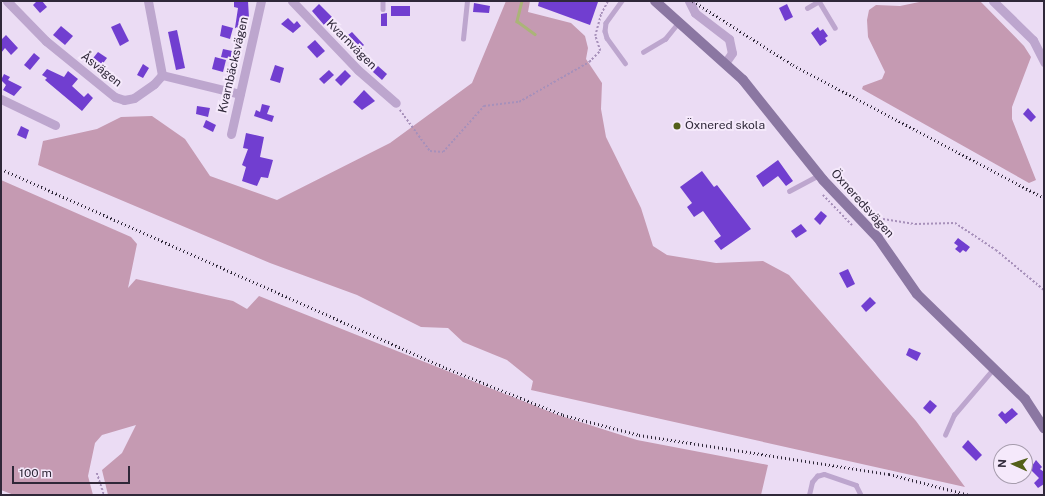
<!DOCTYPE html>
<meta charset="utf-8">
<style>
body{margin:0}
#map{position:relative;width:1045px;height:496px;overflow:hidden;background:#ebdcf4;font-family:"Public Sans",sans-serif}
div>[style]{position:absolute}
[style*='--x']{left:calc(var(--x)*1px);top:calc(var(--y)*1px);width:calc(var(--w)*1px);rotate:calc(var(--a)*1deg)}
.green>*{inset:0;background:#c59ab2}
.stream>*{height:2.5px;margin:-1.25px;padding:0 1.25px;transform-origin:1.25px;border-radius:1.25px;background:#abb478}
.building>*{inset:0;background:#713ed0}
.path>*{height:1.5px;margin-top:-0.75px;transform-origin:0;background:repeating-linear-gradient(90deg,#a790ba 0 2px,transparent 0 4px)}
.lane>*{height:4.5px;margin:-2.25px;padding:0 2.25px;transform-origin:2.25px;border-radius:2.25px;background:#bda6ce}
.street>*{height:9px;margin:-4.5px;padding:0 4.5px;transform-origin:4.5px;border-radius:4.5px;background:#bda6ce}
.secondary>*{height:10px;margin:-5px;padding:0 5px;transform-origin:5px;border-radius:5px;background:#8b77a2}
.rail>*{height:2.5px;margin-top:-1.25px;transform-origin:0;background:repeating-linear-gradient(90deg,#2f2839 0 1px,transparent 0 4px)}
.dots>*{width:11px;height:11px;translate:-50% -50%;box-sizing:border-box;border:2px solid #f5e9fb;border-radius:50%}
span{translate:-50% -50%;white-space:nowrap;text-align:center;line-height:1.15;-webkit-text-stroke:4px #f5e9fb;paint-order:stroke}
.street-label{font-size:12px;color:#2f2839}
.poi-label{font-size:12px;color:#2f2839}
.left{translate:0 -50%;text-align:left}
.frame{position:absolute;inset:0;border:2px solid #2f2839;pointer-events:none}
.north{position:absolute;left:993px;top:444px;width:40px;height:40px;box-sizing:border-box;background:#f5e9fb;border:1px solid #a69cad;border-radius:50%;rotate:273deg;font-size:11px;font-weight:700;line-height:16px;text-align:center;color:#2f2839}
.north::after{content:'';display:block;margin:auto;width:14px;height:18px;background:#535f19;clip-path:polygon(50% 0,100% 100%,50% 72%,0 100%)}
.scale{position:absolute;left:12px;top:466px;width:118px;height:18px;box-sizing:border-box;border:2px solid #2f2839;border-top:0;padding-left:5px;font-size:12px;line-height:14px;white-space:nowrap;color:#2f2839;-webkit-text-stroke:3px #f5e9fb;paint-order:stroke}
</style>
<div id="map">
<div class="green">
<div style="clip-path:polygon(506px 1px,530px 1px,528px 12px,571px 23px,585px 36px,588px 48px,586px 59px,602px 83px,601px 109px,606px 137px,641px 208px,653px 246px,667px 255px,716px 263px,763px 261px,789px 275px,916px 421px,965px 487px,531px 390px,533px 381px,507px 360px,463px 342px,448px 328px,421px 327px,357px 295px,270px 263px,38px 165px,43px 141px,97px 129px,121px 117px,152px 116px,185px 139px,210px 176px,277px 200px,390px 143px,472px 83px)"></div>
<div style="clip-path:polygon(924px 1px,980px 1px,1024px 46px,1031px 57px,1012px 107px,1012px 119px,1036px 180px,1029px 183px,862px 89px,863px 86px,882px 79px,885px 72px,868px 37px,867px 20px,869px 10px,876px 5px,900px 6px)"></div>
<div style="clip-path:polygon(1px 180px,131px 237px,137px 244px,128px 288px,136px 279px,233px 301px,247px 309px,259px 296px,558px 415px,637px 440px,768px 465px,761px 495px,108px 495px,102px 470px,122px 453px,136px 425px,102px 435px,95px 443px,88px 476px,93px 495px,14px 495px,1px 490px)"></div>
</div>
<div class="stream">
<div style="--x:522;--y:1;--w:21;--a:104"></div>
<div style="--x:517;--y:21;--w:22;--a:36"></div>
</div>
<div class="building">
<div style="clip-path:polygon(37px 1px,42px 1px,47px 7px,40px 13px,33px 5px)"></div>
<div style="clip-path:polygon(234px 1px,248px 1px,249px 18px,245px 17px,243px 29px,235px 28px,238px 8px,234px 7px)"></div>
<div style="clip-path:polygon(539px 1px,594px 1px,598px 2px,590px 25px,538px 6px)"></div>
<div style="clip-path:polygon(474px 3px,490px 6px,489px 13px,473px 12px)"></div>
<div style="clip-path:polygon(319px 4px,332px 17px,324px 25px,312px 11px)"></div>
<div style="clip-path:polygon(787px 4px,793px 17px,785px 21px,779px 8px)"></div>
<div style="clip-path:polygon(391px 6px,410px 6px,410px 16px,391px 16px)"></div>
<div style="clip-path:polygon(387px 13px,387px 26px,381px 26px,381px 14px)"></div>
<div style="clip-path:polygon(288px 18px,294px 24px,297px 21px,301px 26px,293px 33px,281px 24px)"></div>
<div style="clip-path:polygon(120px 23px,129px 41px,120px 46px,111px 27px)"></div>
<div style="clip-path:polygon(222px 25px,233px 28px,230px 39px,220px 36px)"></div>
<div style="clip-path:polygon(61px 26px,73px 36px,65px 45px,53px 35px)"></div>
<div style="clip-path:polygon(818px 27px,820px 31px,823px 29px,828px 36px,825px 38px,827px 41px,820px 46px,811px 33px)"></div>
<div style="clip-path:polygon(177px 30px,185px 68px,176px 70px,168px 32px)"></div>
<div style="clip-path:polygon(352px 32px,364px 45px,355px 53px,343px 39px)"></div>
<div style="clip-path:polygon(6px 35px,18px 48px,11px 55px,5px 48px,1px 53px,1px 40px)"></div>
<div style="clip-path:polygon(315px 40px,325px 51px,317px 58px,307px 47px)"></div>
<div style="clip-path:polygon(223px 49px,232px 51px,231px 59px,221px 57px)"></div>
<div style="clip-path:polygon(98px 52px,107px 58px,98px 70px,89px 63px)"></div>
<div style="clip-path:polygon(34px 53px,40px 58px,30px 70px,24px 65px)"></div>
<div style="clip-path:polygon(215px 57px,226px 60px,223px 72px,212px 69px)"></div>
<div style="clip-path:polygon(143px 64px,149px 68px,143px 78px,137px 75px)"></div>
<div style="clip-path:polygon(275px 65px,284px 68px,280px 83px,270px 80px)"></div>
<div style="clip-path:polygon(378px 66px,387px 74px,382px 80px,373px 72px)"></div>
<div style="clip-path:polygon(47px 69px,64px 77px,68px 71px,78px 79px,72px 86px,84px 97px,88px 93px,93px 98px,82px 111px,45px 80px,47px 78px,42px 75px)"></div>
<div style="clip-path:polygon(329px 70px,334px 75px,324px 84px,319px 79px)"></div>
<div style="clip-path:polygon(345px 70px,351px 76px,341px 86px,335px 80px)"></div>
<div style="clip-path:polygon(4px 74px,10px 77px,8px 80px,22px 87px,14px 96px,3px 90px,6px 85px,1px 80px)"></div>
<div style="clip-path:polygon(364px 90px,375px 101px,362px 110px,353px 102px)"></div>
<div style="clip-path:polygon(262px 104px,270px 106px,267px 114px,274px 116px,272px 122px,254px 116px,256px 110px,260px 112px)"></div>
<div style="clip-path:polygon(197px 106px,210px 108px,208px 117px,196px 114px)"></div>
<div style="clip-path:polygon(1028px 108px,1036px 117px,1031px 122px,1023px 114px)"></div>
<div style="clip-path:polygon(206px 120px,216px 125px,213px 132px,203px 127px)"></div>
<div style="clip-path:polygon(21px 126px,29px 130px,26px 139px,17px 135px)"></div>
<div style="clip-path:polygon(246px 133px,264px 137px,260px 157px,273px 160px,268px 178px,261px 177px,257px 186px,242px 181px,246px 167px,242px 165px,248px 149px,243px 148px)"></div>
<div style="clip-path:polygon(778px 160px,793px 181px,786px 186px,778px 176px,763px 187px,756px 176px)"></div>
<div style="clip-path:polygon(702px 171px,714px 187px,717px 185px,751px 229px,721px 250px,714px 241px,721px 236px,703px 211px,694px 217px,687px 207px,692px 203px,680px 187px)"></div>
<div style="clip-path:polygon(821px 211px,827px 216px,820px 225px,814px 219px)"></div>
<div style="clip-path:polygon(801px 224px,807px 231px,796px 238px,791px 231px)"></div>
<div style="clip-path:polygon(958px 238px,970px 247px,966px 252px,963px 250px,960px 253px,955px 249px,958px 246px,954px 243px)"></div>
<div style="clip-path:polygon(848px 269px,855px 284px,847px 288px,839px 273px)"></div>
<div style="clip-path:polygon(870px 297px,876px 303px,866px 312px,861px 306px)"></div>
<div style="clip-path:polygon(909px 348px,921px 353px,917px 361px,906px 355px)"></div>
<div style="clip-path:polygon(930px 400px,937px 406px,930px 414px,923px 408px)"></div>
<div style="clip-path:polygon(1012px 408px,1018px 414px,1006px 424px,998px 415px,1002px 411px,1005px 414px)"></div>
<div style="clip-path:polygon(968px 440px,982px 455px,976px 461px,962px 447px)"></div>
<div style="clip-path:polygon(1036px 460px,1042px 467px,1040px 469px,1044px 472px,1044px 484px,1038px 488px,1034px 483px,1039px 478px,1030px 469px)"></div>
</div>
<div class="path">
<div style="--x:400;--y:110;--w:51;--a:53.8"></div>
<div style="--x:430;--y:151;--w:13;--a:4"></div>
<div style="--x:443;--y:152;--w:62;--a:-48.3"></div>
<div style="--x:484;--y:106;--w:35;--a:-7"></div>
<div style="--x:519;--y:102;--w:81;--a:-29.7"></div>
<div style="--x:589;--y:62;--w:16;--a:-45"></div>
<div style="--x:600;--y:51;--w:16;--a:-108"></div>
<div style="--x:595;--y:36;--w:23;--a:-75"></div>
<div style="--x:601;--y:14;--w:15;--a:-62"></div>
<div style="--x:823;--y:195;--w:42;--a:46"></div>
<div style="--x:868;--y:213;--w:12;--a:48"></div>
<div style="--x:875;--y:221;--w:8;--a:-14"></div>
<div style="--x:883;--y:219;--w:32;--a:9"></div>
<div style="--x:915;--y:224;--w:40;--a:-1.4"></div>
<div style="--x:955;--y:223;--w:49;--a:33.4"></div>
<div style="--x:996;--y:250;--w:62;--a:39.8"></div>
<div style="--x:97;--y:473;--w:23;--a:72"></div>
</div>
<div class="lane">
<div style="--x:383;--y:1;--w:8;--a:90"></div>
<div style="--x:622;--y:1;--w:27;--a:126"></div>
<div style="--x:606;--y:23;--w:8;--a:97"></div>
<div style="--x:605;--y:31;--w:7;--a:74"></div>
<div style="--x:607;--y:38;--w:31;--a:54"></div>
<div style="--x:819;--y:1;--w:31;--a:59"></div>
<div style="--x:807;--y:8;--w:14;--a:-30"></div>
<div style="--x:463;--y:39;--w:38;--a:-84"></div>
<div style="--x:643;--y:52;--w:26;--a:-31"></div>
<div style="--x:665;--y:39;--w:21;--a:-51"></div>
<div style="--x:789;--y:191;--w:34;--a:-28"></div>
<div style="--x:945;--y:435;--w:22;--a:-66"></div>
<div style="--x:954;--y:415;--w:62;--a:-49.6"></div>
<div style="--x:809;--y:495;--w:13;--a:-77"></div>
<div style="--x:812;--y:482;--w:8;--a:-50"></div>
<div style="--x:817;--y:476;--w:7;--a:-16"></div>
<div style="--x:824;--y:474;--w:34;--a:19"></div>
<div style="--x:856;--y:485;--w:11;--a:63"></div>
</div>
<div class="street">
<div style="--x:7;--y:1;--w:56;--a:45.7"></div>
<div style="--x:46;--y:41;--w:89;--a:39.1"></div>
<div style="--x:115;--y:97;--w:9;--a:18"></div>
<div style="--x:124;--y:100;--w:10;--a:-11"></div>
<div style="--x:134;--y:98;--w:24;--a:-35"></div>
<div style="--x:154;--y:84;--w:12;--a:-48"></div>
<div style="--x:148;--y:1;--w:75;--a:79.3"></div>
<div style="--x:292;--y:1;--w:95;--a:46.3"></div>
<div style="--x:358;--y:70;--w:50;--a:41"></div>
<div style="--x:689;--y:1;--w:13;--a:63"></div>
<div style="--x:695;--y:13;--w:43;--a:37.4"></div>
<div style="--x:729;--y:39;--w:14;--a:78"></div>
<div style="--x:732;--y:53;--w:12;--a:125"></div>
<div style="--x:993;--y:1;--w:56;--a:44.3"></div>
<div style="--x:1033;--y:40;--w:25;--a:63"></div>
<div style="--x:162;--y:75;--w:80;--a:13.7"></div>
<div style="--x:1;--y:99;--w:60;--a:25.7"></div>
<div style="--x:231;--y:134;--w:136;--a:-77.3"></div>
</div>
<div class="secondary">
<div style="--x:655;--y:1;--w:118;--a:41.9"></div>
<div style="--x:743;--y:80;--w:128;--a:51.3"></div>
<div style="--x:823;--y:180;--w:80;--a:46.5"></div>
<div style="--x:878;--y:238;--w:68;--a:55.1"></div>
<div style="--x:917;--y:294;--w:151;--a:44.2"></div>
<div style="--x:1025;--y:399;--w:35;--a:57"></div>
</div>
<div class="rail">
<div style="--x:693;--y:1;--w:119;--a:32.6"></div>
<div style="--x:793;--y:65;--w:284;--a:27.9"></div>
<div style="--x:1;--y:169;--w:487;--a:24.1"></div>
<div style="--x:446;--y:368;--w:126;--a:21.9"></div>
<div style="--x:563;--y:415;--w:79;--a:14.7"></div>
<div style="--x:639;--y:435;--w:253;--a:8.9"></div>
<div style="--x:889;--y:474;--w:83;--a:14.7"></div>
</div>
<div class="dots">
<div style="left:677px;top:126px;background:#535f19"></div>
</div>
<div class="street-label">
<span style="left:351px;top:45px;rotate:45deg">Kvarnvägen</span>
<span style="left:234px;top:65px;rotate:-77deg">Kvarnbäcksvägen</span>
<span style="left:101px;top:70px;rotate:38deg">Åsvägen</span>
<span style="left:862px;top:204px;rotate:48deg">Öxneredsvägen</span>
</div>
<div class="poi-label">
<span class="left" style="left:685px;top:126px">Öxnered skola</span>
</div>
<div class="frame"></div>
<div class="north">N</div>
<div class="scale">100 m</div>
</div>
